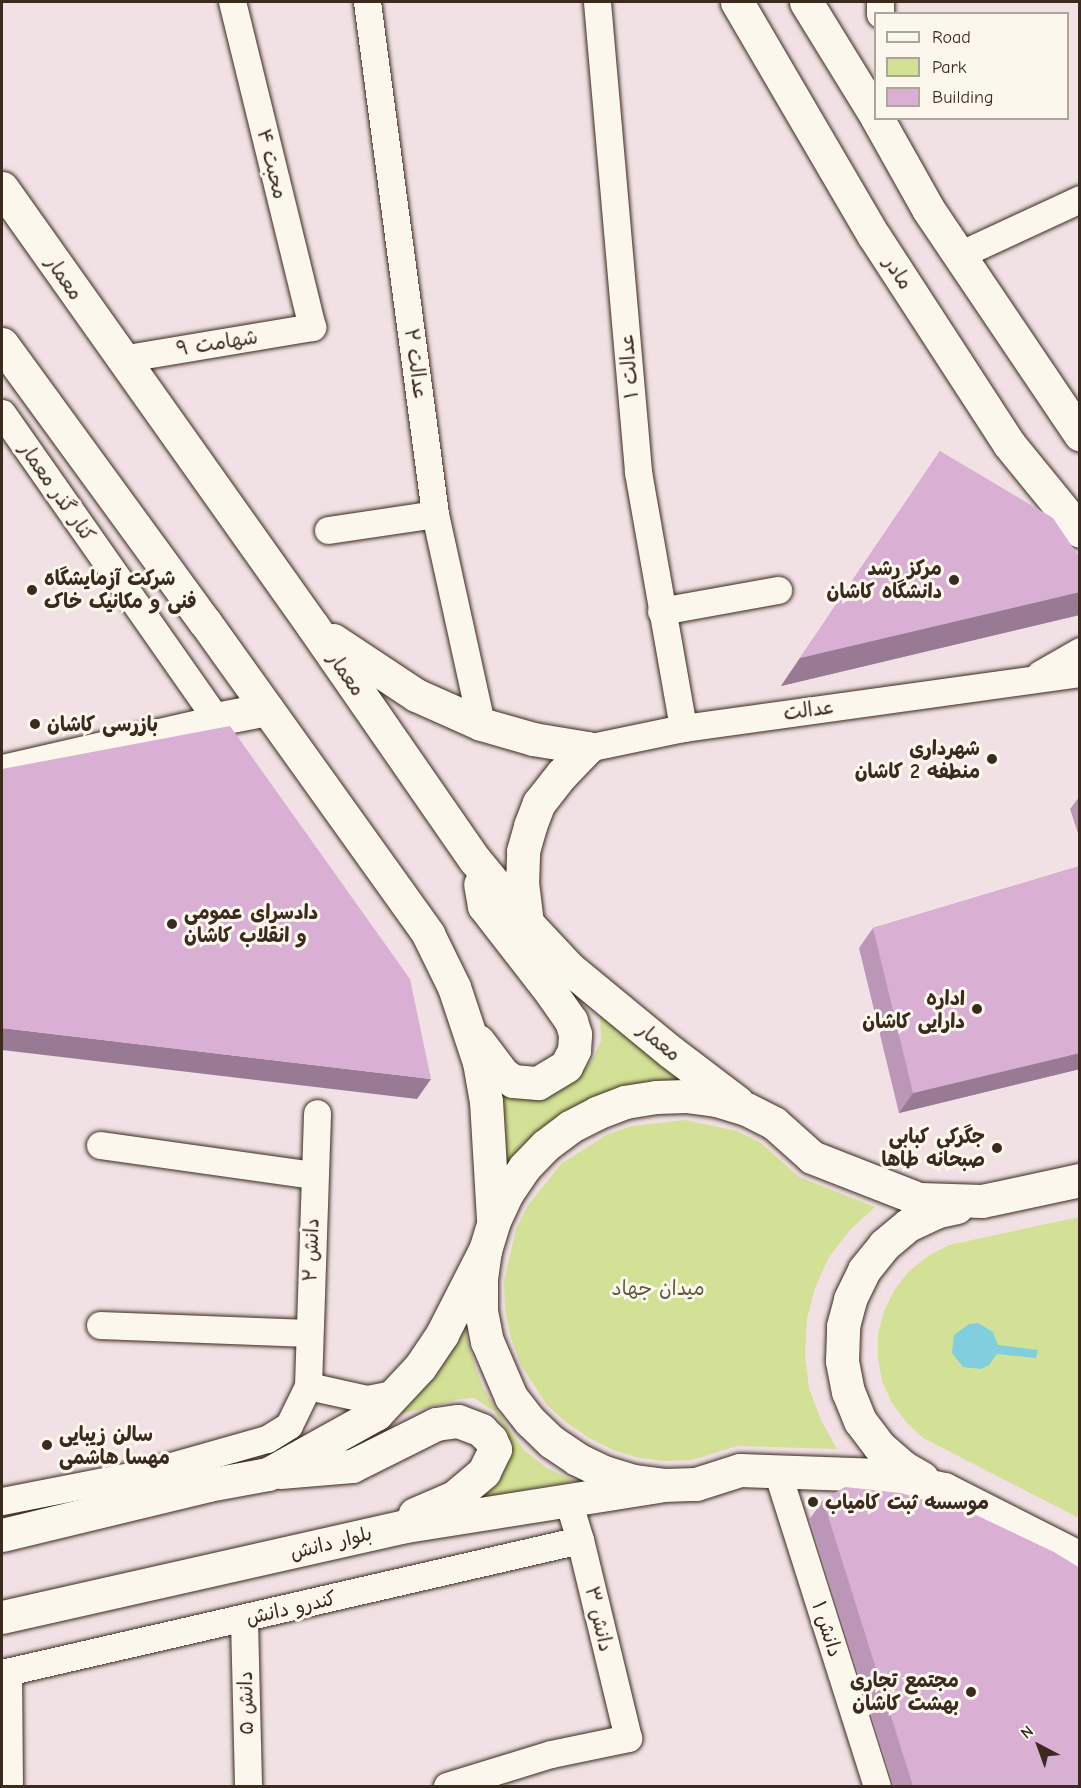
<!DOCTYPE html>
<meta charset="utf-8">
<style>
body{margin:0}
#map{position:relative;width:1081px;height:1788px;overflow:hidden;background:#f1e1e5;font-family:"Comic Neue","Playpen Sans Arabic",sans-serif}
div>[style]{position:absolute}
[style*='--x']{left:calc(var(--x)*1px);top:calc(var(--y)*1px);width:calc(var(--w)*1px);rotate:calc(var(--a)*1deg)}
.green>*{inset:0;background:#d2e195}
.water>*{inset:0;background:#81cedf}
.roads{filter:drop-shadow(0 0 2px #3b2a1e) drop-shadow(0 0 2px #3b2a1e)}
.minor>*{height:27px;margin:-13.5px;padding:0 13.5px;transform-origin:13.5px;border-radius:13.5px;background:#fbf7ec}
.tertiary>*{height:33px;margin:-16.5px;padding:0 16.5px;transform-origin:16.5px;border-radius:16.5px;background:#fbf7ec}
.secondary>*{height:33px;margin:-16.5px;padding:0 16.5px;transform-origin:16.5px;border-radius:16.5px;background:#fbf7ec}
.primary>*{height:33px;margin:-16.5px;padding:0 16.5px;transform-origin:16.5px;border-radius:16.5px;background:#fbf7ec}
.wall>*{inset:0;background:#bb96b6}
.shaded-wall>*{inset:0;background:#997a94}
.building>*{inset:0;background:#daafd4}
.dots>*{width:16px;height:16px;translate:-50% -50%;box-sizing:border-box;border:3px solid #fbf7ec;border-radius:50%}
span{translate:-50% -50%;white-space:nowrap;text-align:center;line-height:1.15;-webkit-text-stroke:6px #fbf7ec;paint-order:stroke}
.street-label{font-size:20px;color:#3b2a1e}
.poi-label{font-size:20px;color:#3b2a1e;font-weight:700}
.right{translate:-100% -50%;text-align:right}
.left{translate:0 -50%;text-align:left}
.park-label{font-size:20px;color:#61583c}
.frame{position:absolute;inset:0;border:3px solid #3b2a1e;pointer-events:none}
.legend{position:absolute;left:874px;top:12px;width:195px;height:108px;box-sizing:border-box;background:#fbf7ec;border:2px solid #aea59a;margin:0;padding:8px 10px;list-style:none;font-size:18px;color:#3b2a1e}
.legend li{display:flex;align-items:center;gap:12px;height:30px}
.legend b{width:30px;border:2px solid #aea59a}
.north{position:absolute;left:1009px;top:1716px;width:60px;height:60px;-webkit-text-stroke:4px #fbf7ec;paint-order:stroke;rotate:319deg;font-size:16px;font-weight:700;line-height:24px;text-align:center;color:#3b2a1e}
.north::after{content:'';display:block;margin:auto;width:21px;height:27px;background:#3b2a1e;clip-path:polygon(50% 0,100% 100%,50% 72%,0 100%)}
</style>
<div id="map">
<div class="green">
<div style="clip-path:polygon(592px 996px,693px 1085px,664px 1084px,503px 1179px,489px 1067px,581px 1072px,592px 1061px,601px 1041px,600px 1016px)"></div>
<div style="clip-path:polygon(685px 1120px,737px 1131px,761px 1143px,799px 1177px,875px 1207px,850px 1230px,829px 1257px,815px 1288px,807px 1318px,805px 1355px,809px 1388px,821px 1420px,837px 1449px,737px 1446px,692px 1460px,665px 1461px,639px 1458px,613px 1450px,589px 1438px,567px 1423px,547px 1405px,521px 1365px,510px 1335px,505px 1308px,504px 1281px,516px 1229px,528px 1205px,561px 1164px,606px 1135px,632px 1126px)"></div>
<div style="clip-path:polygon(1079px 1217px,1079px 1518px,923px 1438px,906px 1422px,892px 1403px,882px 1381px,878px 1358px,878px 1334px,884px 1311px,895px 1289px,909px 1271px,928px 1256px,949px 1245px)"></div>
<div style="clip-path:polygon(463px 1319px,469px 1348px,483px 1388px,513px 1435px,525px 1451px,547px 1468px,575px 1481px,464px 1500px,506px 1445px,507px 1432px,494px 1411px,474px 1398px,459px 1399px,390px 1417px)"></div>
</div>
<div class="water">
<div style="clip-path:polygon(978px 1323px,993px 1332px,998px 1345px,1038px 1350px,1036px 1358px,997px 1354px,989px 1365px,981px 1369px,963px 1367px,952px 1353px,954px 1335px,969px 1324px)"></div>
</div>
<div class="roads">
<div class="minor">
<div style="--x:367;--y:2;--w:516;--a:82.43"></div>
<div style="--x:435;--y:514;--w:215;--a:77.6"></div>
<div style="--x:597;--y:2;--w:472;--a:85"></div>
<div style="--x:638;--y:472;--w:260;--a:80"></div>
<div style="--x:880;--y:2;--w:12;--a:90"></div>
<div style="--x:959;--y:255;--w:133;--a:-24.8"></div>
<div style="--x:121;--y:359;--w:194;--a:-9.5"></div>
<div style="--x:312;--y:327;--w:335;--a:-103.8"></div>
<div style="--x:2;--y:413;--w:373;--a:55"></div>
<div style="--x:216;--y:719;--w:220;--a:167.1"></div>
<div style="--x:328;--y:530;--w:108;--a:-8.5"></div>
<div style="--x:661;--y:611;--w:119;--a:-10.2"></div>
<div style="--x:1040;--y:674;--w:46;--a:-29.9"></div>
<div style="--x:587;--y:748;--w:98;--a:-11.8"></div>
<div style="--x:683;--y:728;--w:401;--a:-7.9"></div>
<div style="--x:100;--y:1145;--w:215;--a:8"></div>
<div style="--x:100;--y:1325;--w:208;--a:2.2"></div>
<div style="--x:308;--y:1386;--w:60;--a:12.4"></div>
<div style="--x:367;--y:1399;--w:31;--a:-11"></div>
<div style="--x:777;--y:1471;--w:330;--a:72.4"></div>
<div style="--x:2;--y:1501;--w:151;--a:-11.1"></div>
<div style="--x:150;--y:1472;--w:122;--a:-15.8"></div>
<div style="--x:267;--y:1439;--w:26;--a:-32"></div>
<div style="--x:289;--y:1425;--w:43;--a:-64"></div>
<div style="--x:308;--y:1386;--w:273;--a:-88.1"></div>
<div style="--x:244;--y:1620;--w:166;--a:88.6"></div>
<div style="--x:8;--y:1672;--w:114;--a:89.5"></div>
<div style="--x:2;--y:1673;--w:593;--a:-12.96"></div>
<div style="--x:447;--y:1786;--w:109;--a:-17.1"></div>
<div style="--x:551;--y:1754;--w:79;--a:-11.7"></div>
<div style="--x:628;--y:1738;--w:204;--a:-103.6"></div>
<div style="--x:580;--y:1540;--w:42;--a:-106.7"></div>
</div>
<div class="tertiary">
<div style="--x:737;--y:2;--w:271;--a:59.7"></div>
<div style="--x:874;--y:236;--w:248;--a:57"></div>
<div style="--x:1009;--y:444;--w:112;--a:50.8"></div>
<div style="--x:806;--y:2;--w:134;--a:58.4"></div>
<div style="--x:877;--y:118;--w:104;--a:60.7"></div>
<div style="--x:928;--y:209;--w:272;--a:56"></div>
</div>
<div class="secondary">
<div style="--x:280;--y:1472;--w:72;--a:-4.8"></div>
<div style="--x:352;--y:1466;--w:94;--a:-26.6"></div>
<div style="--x:436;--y:1424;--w:22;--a:-8"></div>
<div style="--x:458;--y:1421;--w:25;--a:21"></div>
<div style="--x:481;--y:1430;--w:14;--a:45"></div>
<div style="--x:491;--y:1440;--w:10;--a:66"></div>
<div style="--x:495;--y:1449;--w:25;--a:116"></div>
<div style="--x:484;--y:1472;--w:39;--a:140"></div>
<div style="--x:454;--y:1497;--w:43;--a:156.4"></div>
<div style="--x:2;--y:1535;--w:212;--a:-13.6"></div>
<div style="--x:208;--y:1485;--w:61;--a:-10.4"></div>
<div style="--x:268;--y:1474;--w:124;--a:-29.1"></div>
<div style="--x:376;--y:1414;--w:64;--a:-46.9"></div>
<div style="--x:420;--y:1367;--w:40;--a:-56"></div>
<div style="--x:442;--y:1334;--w:94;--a:-62.9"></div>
<div style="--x:2;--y:1617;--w:413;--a:-12.7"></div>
<div style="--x:405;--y:1526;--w:256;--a:-9"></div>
</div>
<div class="primary">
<div style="--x:2;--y:188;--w:536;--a:54.65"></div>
<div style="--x:312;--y:625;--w:286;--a:55.3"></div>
<div style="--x:475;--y:860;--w:82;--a:50.5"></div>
<div style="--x:527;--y:923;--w:62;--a:47"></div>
<div style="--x:569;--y:968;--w:132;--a:39.5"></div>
<div style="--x:671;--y:1052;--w:83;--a:37.1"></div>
<div style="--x:2;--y:344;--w:344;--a:53.9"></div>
<div style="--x:205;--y:622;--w:384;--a:54.4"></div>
<div style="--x:428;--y:934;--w:59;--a:63.9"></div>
<div style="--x:454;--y:987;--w:79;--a:71.6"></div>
<div style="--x:479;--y:1062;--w:40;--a:80"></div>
<div style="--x:486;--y:1101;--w:118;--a:86.6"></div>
<div style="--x:333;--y:640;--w:100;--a:33.5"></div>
<div style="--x:416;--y:695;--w:71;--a:24"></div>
<div style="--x:481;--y:724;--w:54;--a:16.1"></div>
<div style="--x:533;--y:739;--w:55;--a:9.5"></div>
<div style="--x:216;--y:719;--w:52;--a:-11.1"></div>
<div style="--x:527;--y:923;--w:38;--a:-97"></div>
<div style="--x:522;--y:885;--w:34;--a:-88"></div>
<div style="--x:523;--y:851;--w:26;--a:-74"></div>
<div style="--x:530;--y:826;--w:25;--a:-69"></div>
<div style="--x:539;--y:803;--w:37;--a:-52"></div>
<div style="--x:562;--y:774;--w:36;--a:-46"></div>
<div style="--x:478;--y:1041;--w:41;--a:52.9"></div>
<div style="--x:503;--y:1074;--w:12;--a:35"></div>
<div style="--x:513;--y:1081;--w:25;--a:5"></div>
<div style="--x:538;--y:1083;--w:33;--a:-31"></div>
<div style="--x:566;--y:1066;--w:18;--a:-63"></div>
<div style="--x:574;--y:1050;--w:16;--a:-86"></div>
<div style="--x:575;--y:1034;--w:14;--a:-107"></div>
<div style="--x:571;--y:1021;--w:32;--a:-125"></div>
<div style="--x:553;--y:995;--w:113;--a:-127.8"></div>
<div style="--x:484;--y:906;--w:22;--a:-100"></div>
<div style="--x:1080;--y:1180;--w:100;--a:167.9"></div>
<div style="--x:982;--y:1201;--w:63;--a:-178.2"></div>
<div style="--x:919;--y:1199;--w:115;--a:-158.6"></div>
<div style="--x:812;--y:1157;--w:51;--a:-138.2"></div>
<div style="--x:774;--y:1123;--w:31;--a:-153"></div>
<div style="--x:746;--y:1109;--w:31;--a:-163"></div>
<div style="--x:716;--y:1100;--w:30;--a:-172"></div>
<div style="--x:686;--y:1096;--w:30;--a:178"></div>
<div style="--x:656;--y:1097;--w:31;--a:171"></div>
<div style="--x:625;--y:1102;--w:30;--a:159"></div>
<div style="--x:597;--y:1113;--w:30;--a:153"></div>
<div style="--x:570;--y:1127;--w:31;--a:143"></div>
<div style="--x:545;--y:1146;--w:30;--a:134"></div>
<div style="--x:524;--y:1168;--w:30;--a:124"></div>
<div style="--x:507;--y:1193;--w:31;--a:115"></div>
<div style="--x:494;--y:1221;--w:30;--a:107"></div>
<div style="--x:485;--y:1250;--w:30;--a:98"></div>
<div style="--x:481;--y:1280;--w:31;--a:90"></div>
<div style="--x:481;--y:1311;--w:31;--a:79"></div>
<div style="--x:487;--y:1341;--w:61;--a:66.8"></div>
<div style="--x:511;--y:1397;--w:31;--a:52"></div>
<div style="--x:530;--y:1421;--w:30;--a:44"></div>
<div style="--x:552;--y:1442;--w:30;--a:34"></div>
<div style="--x:577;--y:1459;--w:30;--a:26"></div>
<div style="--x:604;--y:1472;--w:30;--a:17"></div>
<div style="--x:633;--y:1481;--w:31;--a:7"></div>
<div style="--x:664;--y:1485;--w:32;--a:-2"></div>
<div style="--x:696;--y:1484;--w:46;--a:-17.7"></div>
<div style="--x:740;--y:1470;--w:140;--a:2"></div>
<div style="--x:880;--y:1475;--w:66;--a:12.3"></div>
<div style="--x:944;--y:1489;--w:153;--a:26.9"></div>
<div style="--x:922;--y:1478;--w:22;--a:-150"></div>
<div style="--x:903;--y:1467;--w:32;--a:-139"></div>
<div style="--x:879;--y:1446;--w:31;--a:-127"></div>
<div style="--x:860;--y:1421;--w:31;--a:-112"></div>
<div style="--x:848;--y:1392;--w:32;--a:-101"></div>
<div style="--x:842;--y:1361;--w:35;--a:-88"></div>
<div style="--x:843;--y:1326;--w:28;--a:-75"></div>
<div style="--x:850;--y:1299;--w:32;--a:-64"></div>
<div style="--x:864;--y:1270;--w:32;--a:-51"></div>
<div style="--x:884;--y:1245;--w:31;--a:-40"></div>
<div style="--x:908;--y:1225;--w:33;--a:-25"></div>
<div style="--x:938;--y:1211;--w:19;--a:-12"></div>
</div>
</div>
<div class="wall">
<div style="clip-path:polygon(940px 451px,1080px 558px,1080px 615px,781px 686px)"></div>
<div style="clip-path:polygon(1080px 796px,1080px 839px,1070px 809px)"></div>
<div style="clip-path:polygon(1080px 866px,1080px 1069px,899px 1113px,859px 948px,873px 928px)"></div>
<div style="clip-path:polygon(823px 1500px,1080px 1786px,893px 1786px,809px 1520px)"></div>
</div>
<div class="shaded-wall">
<div style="clip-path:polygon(1080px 592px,1079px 615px,781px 686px,800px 658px)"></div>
<div style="clip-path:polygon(2px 1028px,431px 1079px,417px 1099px,2px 1050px)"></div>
<div style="clip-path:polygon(1080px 1053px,1080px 1069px,899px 1113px,913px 1093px)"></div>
</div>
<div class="building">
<div style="clip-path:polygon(940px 451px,1053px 518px,1080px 558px,1080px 592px,800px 658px)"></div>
<div style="clip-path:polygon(230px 726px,410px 979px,431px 1079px,2px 1028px,2px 769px)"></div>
<div style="clip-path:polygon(1080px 866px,1080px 1053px,913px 1093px,873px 928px)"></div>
<div style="clip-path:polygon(845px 1487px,901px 1493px,976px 1515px,1054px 1552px,1080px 1568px,1080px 1786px,913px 1786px,823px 1500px)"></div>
</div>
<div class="dots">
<div style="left:954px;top:580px;background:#3b2a1e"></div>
<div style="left:32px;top:590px;background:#3b2a1e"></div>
<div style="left:35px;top:724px;background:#3b2a1e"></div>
<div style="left:992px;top:759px;background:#3b2a1e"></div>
<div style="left:172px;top:924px;background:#3b2a1e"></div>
<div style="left:977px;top:1009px;background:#3b2a1e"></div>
<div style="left:997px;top:1148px;background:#3b2a1e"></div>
<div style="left:47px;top:1445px;background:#3b2a1e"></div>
<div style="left:813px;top:1502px;background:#3b2a1e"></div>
<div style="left:971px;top:1692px;background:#3b2a1e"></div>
</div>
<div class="street-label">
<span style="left:272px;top:164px;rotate:76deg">محبت ۴</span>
<span style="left:898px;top:273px;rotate:57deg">مادر</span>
<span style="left:64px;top:278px;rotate:55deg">معمار</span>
<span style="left:217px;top:343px;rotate:-9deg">شهامت ۹</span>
<span style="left:416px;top:364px;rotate:82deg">عدالت ۲</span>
<span style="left:629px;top:366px;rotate:-95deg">عدالت ۱</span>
<span style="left:57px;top:492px;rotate:55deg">کنار گذر معمار</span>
<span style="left:346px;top:674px;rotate:55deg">معمار</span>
<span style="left:809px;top:710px;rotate:-8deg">عدالت</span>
<span style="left:659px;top:1042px;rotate:39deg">معمار</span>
<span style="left:311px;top:1250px;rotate:-88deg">دانش ۲</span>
<span style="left:331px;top:1543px;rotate:-14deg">بلوار دانش</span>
<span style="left:291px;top:1608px;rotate:-13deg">کندرو دانش</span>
<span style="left:599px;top:1619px;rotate:77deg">دانش ۳</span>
<span style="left:827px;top:1629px;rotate:72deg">دانش ۱</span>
<span style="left:246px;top:1703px;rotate:-91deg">دانش ۵</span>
</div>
<div class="poi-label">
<span class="right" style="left:942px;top:580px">مرکز رشد<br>دانشگاه کاشان</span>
<span class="left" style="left:44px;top:590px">شرکت آزمایشگاه<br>فنی و مکانیک خاک</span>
<span class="left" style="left:47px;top:724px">بازرسی کاشان</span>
<span class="right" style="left:980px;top:760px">شهرداری<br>منطفه 2 کاشان</span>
<span class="left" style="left:184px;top:924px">دادسرای عمومی<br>و انقلاب کاشان</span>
<span class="right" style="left:965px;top:1010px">اداره<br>دارایی کاشان</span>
<span class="right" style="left:985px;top:1148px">جگرکی کبابی<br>صبحانه طاها</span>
<span class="left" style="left:59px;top:1446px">سالن زیبایی<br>مهسا هاشمی</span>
<span class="left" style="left:825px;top:1502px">موسسه ثبت کامیاب</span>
<span class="right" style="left:959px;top:1692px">مجتمع تجاری<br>بهشت کاشان</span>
</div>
<div class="park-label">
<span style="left:658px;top:1288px">میدان جهاد</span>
</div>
<div class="frame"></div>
<ul class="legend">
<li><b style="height:8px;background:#fbf7ec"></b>Road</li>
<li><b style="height:16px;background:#d2e195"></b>Park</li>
<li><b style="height:16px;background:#daafd4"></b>Building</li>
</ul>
<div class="north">N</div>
</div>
